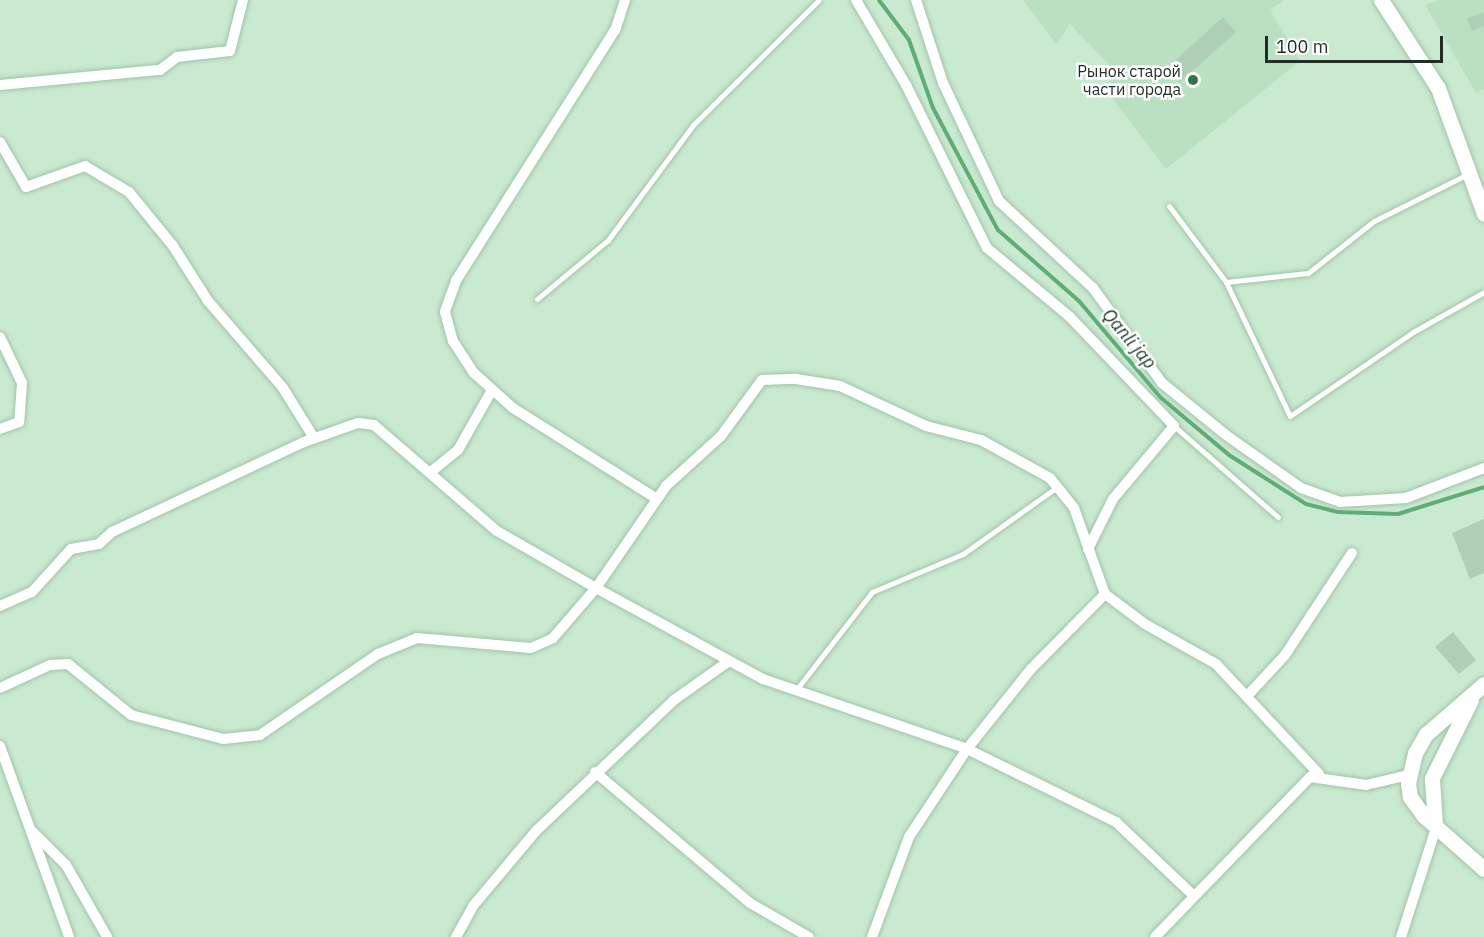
<!DOCTYPE html>
<meta charset="utf-8">
<style>
body{margin:0}
#map{position:relative;width:1484px;height:937px;overflow:hidden;background:#c9ead0;font-family:"IBM Plex Sans",sans-serif}
div>[style]{position:absolute}
[style*='--x']{left:calc(var(--x)*1px);top:calc(var(--y)*1px);width:calc(var(--w)*1px);rotate:calc(var(--a)*1deg)}
.built>*{inset:0;background:#b8e0c1}
.stream>*{height:4px;margin:-2px;padding:0 2px;transform-origin:2px;border-radius:2px;background:#60ac76}
.building>*{inset:0;background:#aecfb6}
.roads{filter:drop-shadow(0 0 2px #a2c3aa) drop-shadow(0 0 2px #a2c3aa)}
.service>*{height:5px;margin:-2.5px;padding:0 2.5px;transform-origin:2.5px;border-radius:2.5px;background:#fff}
.minor>*{height:10px;margin:-5px;padding:0 5px;transform-origin:5px;border-radius:5px;background:#fff}
.secondary>*{height:15px;margin:-7.5px;padding:0 7.5px;transform-origin:7.5px;border-radius:7.5px;background:#fff}
.dots>*{width:16px;height:16px;translate:-50% -50%;box-sizing:border-box;border:3px solid #fff;border-radius:50%}
span{translate:-50% -50%;white-space:nowrap;text-align:center;line-height:1.15;-webkit-text-stroke:5px #fff;paint-order:stroke}
.poi-label{font-size:16px;color:#222e25}
.right{translate:-100% -50%;text-align:right}
.water-label{font-size:18px;color:#14351f;font-style:italic}
.scale{position:absolute;left:1265px;top:36px;width:178px;height:27px;box-sizing:border-box;border:3px solid #222e25;border-top:0;padding-left:8px;font-size:18px;line-height:21px;white-space:nowrap;color:#222e25;-webkit-text-stroke:4px #fff;paint-order:stroke}
</style>
<div id="map">
<div class="built">
<div style="clip-path:polygon(1023px 0,1284px 0,1270px 10px,1300px 61px,1166px 169px,1103px 86px,1118px 74px,1070px 24px,1056px 44px)"></div>
<div style="clip-path:polygon(1439px 0,1484px 0,1484px 89px,1476px 93px,1425px 5px)"></div>
</div>
<div class="stream">
<div style="--x:879;--y:0;--w:50;--a:53.1"></div>
<div style="--x:909;--y:40;--w:72;--a:70.6"></div>
<div style="--x:933;--y:108;--w:138;--a:62"></div>
<div style="--x:998;--y:230;--w:108;--a:41.2"></div>
<div style="--x:1079;--y:301;--w:126;--a:49.8"></div>
<div style="--x:1160;--y:397;--w:90;--a:40"></div>
<div style="--x:1229;--y:455;--w:91;--a:32.5"></div>
<div style="--x:1306;--y:504;--w:33;--a:14"></div>
<div style="--x:1338;--y:512;--w:60;--a:1.9"></div>
<div style="--x:1398;--y:514;--w:90;--a:-17.4"></div>
</div>
<div class="building">
<div style="clip-path:polygon(1484px 12px,1484px 26px,1472px 31px,1467px 19px)"></div>
<div style="clip-path:polygon(1223px 17px,1236px 32px,1180px 82px,1167px 68px)"></div>
<div style="clip-path:polygon(1484px 519px,1484px 573px,1470px 579px,1452px 533px)"></div>
<div style="clip-path:polygon(1453px 632px,1476px 660px,1459px 674px,1435px 647px)"></div>
</div>
<div class="roads">
<div class="service">
<div style="--x:1169;--y:206;--w:95;--a:53.1"></div>
<div style="--x:1226;--y:282;--w:148;--a:64.5"></div>
<div style="--x:1290;--y:416;--w:149;--a:-34.3"></div>
<div style="--x:1413;--y:332;--w:81;--a:-29.4"></div>
<div style="--x:1226;--y:282;--w:82;--a:-6.3"></div>
<div style="--x:1308;--y:273;--w:84;--a:-38.2"></div>
<div style="--x:1374;--y:221;--w:105;--a:-26.6"></div>
<div style="--x:537;--y:299;--w:92;--a:-39.7"></div>
<div style="--x:608;--y:240;--w:143;--a:-53.5"></div>
<div style="--x:693;--y:125;--w:177;--a:-44.8"></div>
<div style="--x:1174;--y:426;--w:138;--a:41.2"></div>
<div style="--x:796;--y:690;--w:124;--a:-52.2"></div>
<div style="--x:872;--y:592;--w:99;--a:-22.7"></div>
<div style="--x:963;--y:554;--w:115;--a:-35.5"></div>
</div>
<div class="minor">
<div style="--x:625;--y:0;--w:32;--a:108"></div>
<div style="--x:615;--y:30;--w:297;--a:122.4"></div>
<div style="--x:456;--y:281;--w:33;--a:110"></div>
<div style="--x:445;--y:312;--w:30;--a:75"></div>
<div style="--x:453;--y:341;--w:38;--a:57"></div>
<div style="--x:474;--y:373;--w:52;--a:41.9"></div>
<div style="--x:513;--y:408;--w:170;--a:32.3"></div>
<div style="--x:856;--y:0;--w:99;--a:59.5"></div>
<div style="--x:906;--y:85;--w:182;--a:63.6"></div>
<div style="--x:987;--y:248;--w:107;--a:39.7"></div>
<div style="--x:1069;--y:316;--w:152;--a:46.3"></div>
<div style="--x:1174;--y:426;--w:95;--a:129.9"></div>
<div style="--x:1113;--y:499;--w:56;--a:116.6"></div>
<div style="--x:916;--y:0;--w:87;--a:72"></div>
<div style="--x:943;--y:83;--w:131;--a:64.6"></div>
<div style="--x:999;--y:201;--w:128;--a:42.8"></div>
<div style="--x:1093;--y:288;--w:117;--a:54"></div>
<div style="--x:1162;--y:383;--w:82;--a:39.1"></div>
<div style="--x:1226;--y:435;--w:92;--a:35.2"></div>
<div style="--x:1301;--y:488;--w:41;--a:19.7"></div>
<div style="--x:1340;--y:502;--w:66;--a:-3.5"></div>
<div style="--x:1406;--y:498;--w:84;--a:-21"></div>
<div style="--x:0;--y:85;--w:161;--a:-5.4"></div>
<div style="--x:160;--y:70;--w:21;--a:-37"></div>
<div style="--x:177;--y:57;--w:53;--a:-6.5"></div>
<div style="--x:230;--y:51;--w:53;--a:-75.7"></div>
<div style="--x:0;--y:142;--w:52;--a:60"></div>
<div style="--x:26;--y:187;--w:63;--a:-19.6"></div>
<div style="--x:85;--y:166;--w:51;--a:30.6"></div>
<div style="--x:129;--y:192;--w:70;--a:50.8"></div>
<div style="--x:173;--y:246;--w:65;--a:57.5"></div>
<div style="--x:208;--y:301;--w:115;--a:49.2"></div>
<div style="--x:283;--y:388;--w:59;--a:58.2"></div>
<div style="--x:0;--y:337;--w:51;--a:64.4"></div>
<div style="--x:22;--y:383;--w:39;--a:94"></div>
<div style="--x:19;--y:422;--w:20;--a:160"></div>
<div style="--x:432;--y:471;--w:33;--a:-39"></div>
<div style="--x:458;--y:450;--w:69;--a:-60.5"></div>
<div style="--x:0;--y:606;--w:35;--a:-24"></div>
<div style="--x:32;--y:592;--w:58;--a:-47.8"></div>
<div style="--x:71;--y:549;--w:28;--a:-10"></div>
<div style="--x:99;--y:544;--w:18;--a:-43"></div>
<div style="--x:112;--y:532;--w:212;--a:-25.1"></div>
<div style="--x:304;--y:442;--w:57;--a:-19.4"></div>
<div style="--x:358;--y:423;--w:16;--a:7"></div>
<div style="--x:374;--y:425;--w:162;--a:40.8"></div>
<div style="--x:497;--y:531;--w:114;--a:29.9"></div>
<div style="--x:596;--y:588;--w:190;--a:28.6"></div>
<div style="--x:763;--y:679;--w:216;--a:18.9"></div>
<div style="--x:967;--y:749;--w:166;--a:26.1"></div>
<div style="--x:1116;--y:822;--w:106;--a:43.5"></div>
<div style="--x:0;--y:688;--w:55;--a:-24.7"></div>
<div style="--x:50;--y:665;--w:18;--a:-3"></div>
<div style="--x:68;--y:664;--w:81;--a:39"></div>
<div style="--x:131;--y:715;--w:95;--a:14.6"></div>
<div style="--x:223;--y:739;--w:37;--a:-6"></div>
<div style="--x:260;--y:735;--w:143;--a:-34.5"></div>
<div style="--x:378;--y:654;--w:42;--a:-22.3"></div>
<div style="--x:417;--y:638;--w:114;--a:5"></div>
<div style="--x:531;--y:648;--w:24;--a:-24"></div>
<div style="--x:553;--y:638;--w:66;--a:-49.3"></div>
<div style="--x:596;--y:588;--w:124;--a:-55.5"></div>
<div style="--x:666;--y:486;--w:74;--a:-42.3"></div>
<div style="--x:721;--y:436;--w:69;--a:-53.8"></div>
<div style="--x:762;--y:380;--w:34;--a:-2"></div>
<div style="--x:796;--y:379;--w:45;--a:9"></div>
<div style="--x:840;--y:386;--w:95;--a:24.9"></div>
<div style="--x:926;--y:426;--w:57;--a:14.3"></div>
<div style="--x:981;--y:440;--w:79;--a:28.8"></div>
<div style="--x:1050;--y:478;--w:38;--a:51"></div>
<div style="--x:1074;--y:508;--w:91;--a:70.2"></div>
<div style="--x:1105;--y:594;--w:50;--a:36.9"></div>
<div style="--x:1145;--y:624;--w:81;--a:29.4"></div>
<div style="--x:1216;--y:664;--w:151;--a:46.9"></div>
<div style="--x:1249;--y:694;--w:53;--a:-47.3"></div>
<div style="--x:1285;--y:655;--w:122;--a:-56.7"></div>
<div style="--x:0;--y:746;--w:203;--a:70.1"></div>
<div style="--x:595;--y:772;--w:203;--a:40.2"></div>
<div style="--x:750;--y:903;--w:68;--a:30"></div>
<div style="--x:32;--y:831;--w:48;--a:45"></div>
<div style="--x:66;--y:865;--w:83;--a:60.3"></div>
<div style="--x:456;--y:937;--w:35;--a:-61"></div>
<div style="--x:473;--y:906;--w:98;--a:-50"></div>
<div style="--x:536;--y:831;--w:190;--a:-43.5"></div>
<div style="--x:674;--y:700;--w:67;--a:-35.3"></div>
<div style="--x:872;--y:937;--w:107;--a:-69.7"></div>
<div style="--x:909;--y:837;--w:105;--a:-56.6"></div>
<div style="--x:967;--y:749;--w:102;--a:-51.3"></div>
<div style="--x:1031;--y:669;--w:105;--a:-45.4"></div>
<div style="--x:1155;--y:937;--w:223;--a:-45.9"></div>
<div style="--x:1310;--y:777;--w:57;--a:8.1"></div>
<div style="--x:1366;--y:785;--w:43;--a:-13.4"></div>
<div style="--x:1401;--y:937;--w:114;--a:-72.2"></div>
</div>
<div class="secondary">
<div style="--x:1381;--y:0;--w:105;--a:57.1"></div>
<div style="--x:1438;--y:88;--w:134;--a:69.9"></div>
<div style="--x:1484;--y:684;--w:77;--a:139.2"></div>
<div style="--x:1426;--y:734;--w:22;--a:120"></div>
<div style="--x:1415;--y:753;--w:31;--a:103"></div>
<div style="--x:1408;--y:783;--w:14;--a:82"></div>
<div style="--x:1410;--y:797;--w:24;--a:54"></div>
<div style="--x:1424;--y:816;--w:80;--a:41.5"></div>
<div style="--x:1435;--y:825;--w:47;--a:-93.7"></div>
<div style="--x:1432;--y:778;--w:87;--a:-63.4"></div>
</div>
</div>
<div class="dots">
<div style="left:1193px;top:80px;background:#2a7645"></div>
</div>
<div class="poi-label">
<span class="right" style="left:1181px;top:80px">Рынок старой<br>части города</span>
</div>
<div class="water-label">
<span style="left:1129px;top:339px;rotate:50deg">Qanli jap</span>
</div>
<div class="scale">100 m</div>
</div>
